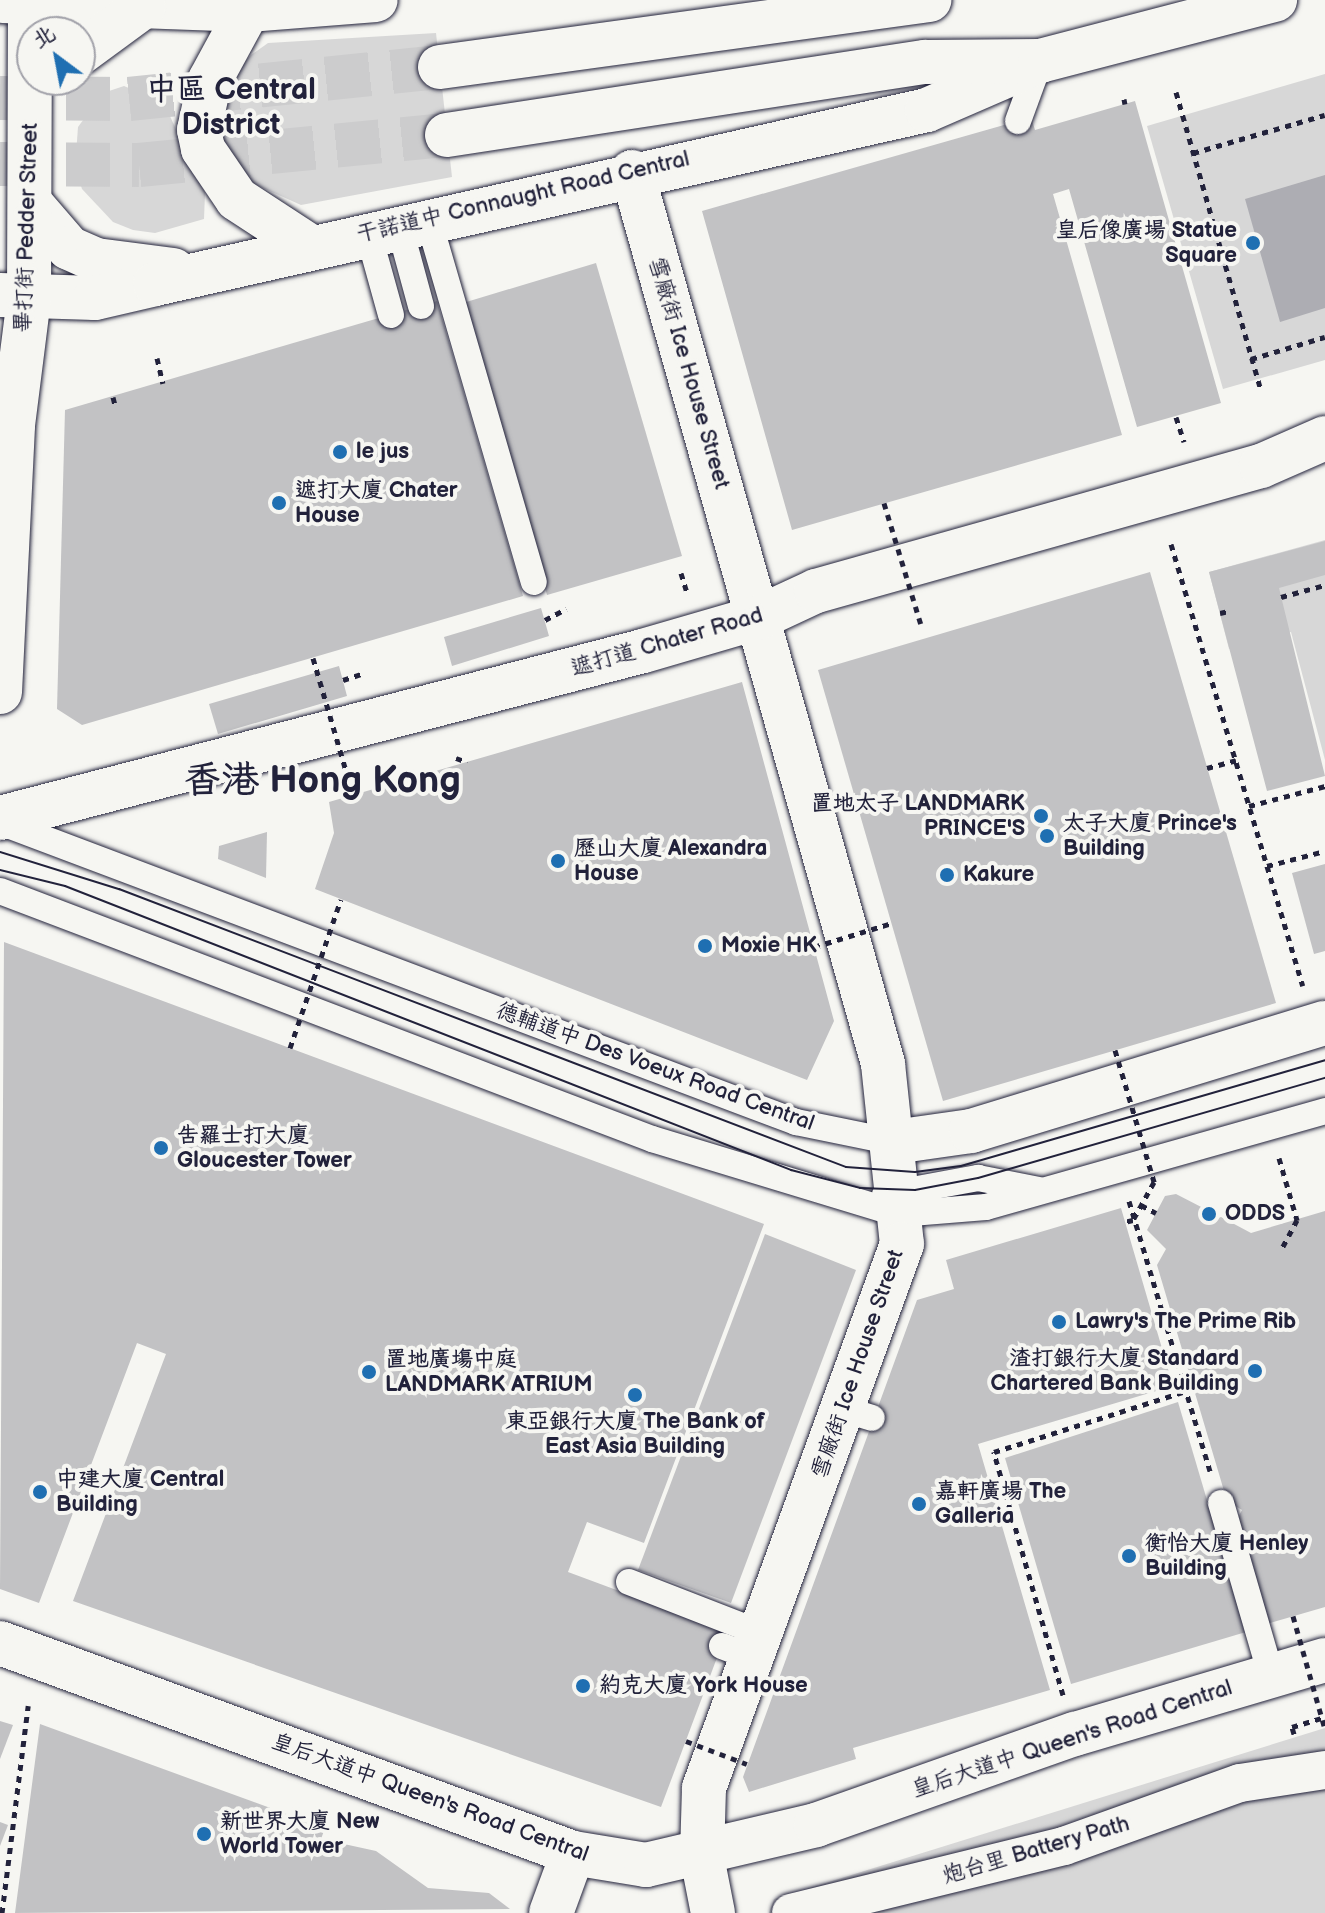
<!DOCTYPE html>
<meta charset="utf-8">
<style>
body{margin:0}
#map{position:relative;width:1325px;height:1913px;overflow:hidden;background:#f6f6f2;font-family:"Balsamiq Sans","LXGW WenKai TC",sans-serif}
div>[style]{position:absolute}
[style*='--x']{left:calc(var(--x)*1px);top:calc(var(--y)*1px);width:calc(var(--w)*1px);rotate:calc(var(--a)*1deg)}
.green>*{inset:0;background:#d7d7d7}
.water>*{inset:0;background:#adadb3}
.building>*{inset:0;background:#c2c2c4}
.primary-tunnel>*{height:44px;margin-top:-22px;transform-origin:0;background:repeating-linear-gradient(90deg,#cccccd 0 44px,transparent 0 66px)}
.trunk-tunnel>*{height:44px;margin-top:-22px;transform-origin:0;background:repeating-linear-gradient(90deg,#cccccd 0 44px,transparent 0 66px)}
.path>*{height:5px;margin-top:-2.5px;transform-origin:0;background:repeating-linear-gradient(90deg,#22223b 0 6px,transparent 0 12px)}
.roads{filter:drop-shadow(0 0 2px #22223b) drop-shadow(0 0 2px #22223b)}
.service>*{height:26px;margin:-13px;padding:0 13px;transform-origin:13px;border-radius:13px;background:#f6f6f2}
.pedestrian>*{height:38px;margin:-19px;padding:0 19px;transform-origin:19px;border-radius:19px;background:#f6f6f2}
.minor>*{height:44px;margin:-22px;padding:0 22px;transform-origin:22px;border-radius:22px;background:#f6f6f2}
.tertiary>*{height:44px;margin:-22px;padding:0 22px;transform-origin:22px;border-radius:22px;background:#f6f6f2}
.secondary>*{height:44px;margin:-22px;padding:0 22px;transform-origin:22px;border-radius:22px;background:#f6f6f2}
.primary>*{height:44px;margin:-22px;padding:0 22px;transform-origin:22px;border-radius:22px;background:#f6f6f2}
.trunk>*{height:44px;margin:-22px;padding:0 22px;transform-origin:22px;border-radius:22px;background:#f6f6f2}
.tram>*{height:2px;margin:-1px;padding:0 1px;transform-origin:1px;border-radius:1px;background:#22223b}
.path-bridge>*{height:5px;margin-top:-2.5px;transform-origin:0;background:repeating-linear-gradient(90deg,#22223b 0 6px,transparent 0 12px)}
.dots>*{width:22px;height:22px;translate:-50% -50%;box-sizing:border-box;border:4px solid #f6f6f2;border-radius:50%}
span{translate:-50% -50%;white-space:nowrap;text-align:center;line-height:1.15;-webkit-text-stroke:8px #f6f6f2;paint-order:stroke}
.street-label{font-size:22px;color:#22223b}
.poi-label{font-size:22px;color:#22223b;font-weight:700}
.right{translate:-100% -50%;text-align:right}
.left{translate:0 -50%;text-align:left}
.district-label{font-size:30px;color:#22223b;font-weight:700}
.town-label{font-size:38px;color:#22223b;font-weight:700}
.north{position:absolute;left:16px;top:16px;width:80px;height:80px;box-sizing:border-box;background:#f6f6f2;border:2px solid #a1a1a9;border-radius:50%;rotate:328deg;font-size:22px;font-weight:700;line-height:32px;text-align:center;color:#22223b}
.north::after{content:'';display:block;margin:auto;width:28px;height:36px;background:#1f6fb2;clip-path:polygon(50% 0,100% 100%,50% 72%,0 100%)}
</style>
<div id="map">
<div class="green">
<div style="clip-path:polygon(436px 33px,452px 177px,301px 205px,247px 181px,221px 127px,237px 70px,251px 55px,268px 43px)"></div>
<div style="clip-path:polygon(1325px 74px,1325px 360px,1223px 389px,1147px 126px)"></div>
<div style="clip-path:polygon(124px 86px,164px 103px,205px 193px,204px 219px,155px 233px,133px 230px,113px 222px,82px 189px,75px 168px,78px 127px,103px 93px)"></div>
<div style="clip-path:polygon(1325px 540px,1325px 760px,1291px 632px,1229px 649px,1209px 572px)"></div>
<div style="clip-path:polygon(1325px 1728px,1325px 1913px,769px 1913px,774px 1899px)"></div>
</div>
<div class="water">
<div style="clip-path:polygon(1325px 175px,1325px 308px,1280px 322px,1245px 199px)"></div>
</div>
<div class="building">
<div style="clip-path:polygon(1135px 101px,1221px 403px,1137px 427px,1069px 189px,1053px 194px,1122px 435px,792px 530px,702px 211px,1018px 121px,1031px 117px,1035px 130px)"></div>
<div style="clip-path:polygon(596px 263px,682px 556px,547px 595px,463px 303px)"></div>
<div style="clip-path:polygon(437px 301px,523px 596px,82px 725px,57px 709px,65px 410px)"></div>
<div style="clip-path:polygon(1325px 541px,1325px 575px,1279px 588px,1325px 776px,1267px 791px,1209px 572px)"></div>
<div style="clip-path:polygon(1150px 572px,1276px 1003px,943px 1101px,818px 670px)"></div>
<div style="clip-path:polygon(541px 608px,549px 636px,452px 666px,444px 637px)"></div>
<div style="clip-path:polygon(339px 666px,347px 696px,218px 734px,209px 704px)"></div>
<div style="clip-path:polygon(742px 682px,834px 1021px,807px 1080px,315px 889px,334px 833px,329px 802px)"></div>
<div style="clip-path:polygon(267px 832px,266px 878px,218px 859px,219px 846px)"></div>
<div style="clip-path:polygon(1325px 864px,1325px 951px,1314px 954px,1292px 873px)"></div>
<div style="clip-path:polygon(4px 942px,764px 1224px,644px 1543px,587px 1522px,568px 1572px,727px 1631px,661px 1807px,73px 1601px,166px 1354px,137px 1343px,39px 1603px,0 1589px)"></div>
<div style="clip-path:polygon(1176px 1194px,1207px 1210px,1210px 1221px,1221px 1217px,1251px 1233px,1325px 1211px,1325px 1607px,1263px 1625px,1234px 1525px,1242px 1510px,1227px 1501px,1157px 1265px,1166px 1249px,1147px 1230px,1165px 1196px)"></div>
<div style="clip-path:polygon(1121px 1208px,1173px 1386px,978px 1444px,1050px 1690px,853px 1748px,856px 1759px,749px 1792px,743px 1777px,917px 1300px,954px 1289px,946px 1260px)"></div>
<div style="clip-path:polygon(765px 1234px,856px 1270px,731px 1603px,638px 1570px)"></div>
<div style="clip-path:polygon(1178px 1402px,1246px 1632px,1071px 1684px,1005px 1458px)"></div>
<div style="clip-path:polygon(0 1721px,13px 1725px,0 1759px)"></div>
<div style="clip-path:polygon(40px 1724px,325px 1828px,321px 1839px,376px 1851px,428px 1888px,489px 1893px,510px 1909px,15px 1913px)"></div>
<div style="clip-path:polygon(0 1822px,8px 1825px,0 1846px)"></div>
</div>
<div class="primary-tunnel">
<div style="--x:0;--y:98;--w:129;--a:0.4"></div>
<div style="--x:129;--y:99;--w:313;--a:-5.9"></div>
</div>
<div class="trunk-tunnel">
<div style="--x:0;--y:164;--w:139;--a:0.4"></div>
<div style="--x:139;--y:165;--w:309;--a:-5.6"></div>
</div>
<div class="path">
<div style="--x:1176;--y:92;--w:311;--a:74.1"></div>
<div style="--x:1124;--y:99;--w:5;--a:79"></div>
<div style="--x:1193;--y:153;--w:137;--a:-16.1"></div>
<div style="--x:157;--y:358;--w:26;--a:77"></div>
<div style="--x:1251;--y:359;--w:77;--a:-16.6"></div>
<div style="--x:113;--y:397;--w:8;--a:76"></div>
<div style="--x:1176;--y:417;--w:26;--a:72"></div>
<div style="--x:1171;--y:544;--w:461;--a:73.4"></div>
<div style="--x:681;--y:573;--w:21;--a:73"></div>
<div style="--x:1281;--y:597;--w:46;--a:-15.3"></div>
<div style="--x:1220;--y:613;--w:9;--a:-13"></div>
<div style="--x:545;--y:620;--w:24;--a:-28"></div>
<div style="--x:343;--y:680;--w:22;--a:-18"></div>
<div style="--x:456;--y:758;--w:12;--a:20"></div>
<div style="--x:1207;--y:768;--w:30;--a:-15"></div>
<div style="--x:1249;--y:806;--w:79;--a:-14.7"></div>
<div style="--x:1267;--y:866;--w:60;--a:-14.5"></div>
<div style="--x:1279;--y:1158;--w:65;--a:73.8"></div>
<div style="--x:1297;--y:1220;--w:34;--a:118"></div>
<div style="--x:1129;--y:1201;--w:282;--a:73.3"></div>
<div style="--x:1063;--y:1695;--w:253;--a:-105.9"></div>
<div style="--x:994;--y:1452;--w:201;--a:-17.6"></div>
<div style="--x:1294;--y:1734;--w:7;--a:-106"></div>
<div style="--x:1292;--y:1727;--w:34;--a:-17"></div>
<div style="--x:2;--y:1913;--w:209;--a:-82.8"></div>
</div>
<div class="roads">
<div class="service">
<div style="--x:1018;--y:121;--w:64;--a:-69.9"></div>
<div style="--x:428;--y:218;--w:379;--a:73.8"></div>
<div style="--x:399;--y:225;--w:84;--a:74.8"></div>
<div style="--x:368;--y:232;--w:86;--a:74.5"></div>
<div style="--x:0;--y:822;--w:851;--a:20.65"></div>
<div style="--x:796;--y:1122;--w:100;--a:11.5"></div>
<div style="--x:0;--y:891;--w:698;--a:20.83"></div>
<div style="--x:652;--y:1139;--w:258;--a:16.9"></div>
<div style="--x:899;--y:1214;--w:87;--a:-4.6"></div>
<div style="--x:986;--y:1207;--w:352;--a:-15.8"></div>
<div style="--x:885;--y:1195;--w:95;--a:-10.4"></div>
<div style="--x:978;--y:1178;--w:62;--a:11.1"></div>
<div style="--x:843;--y:1409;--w:30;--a:17"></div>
<div style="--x:1221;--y:1503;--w:179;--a:73.8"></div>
<div style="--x:629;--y:1582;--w:141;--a:21.3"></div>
<div style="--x:722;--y:1646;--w:31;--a:21"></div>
</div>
<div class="pedestrian">
<div style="--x:791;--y:1913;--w:281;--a:-13.8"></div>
<div style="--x:1064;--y:1846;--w:187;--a:-19.7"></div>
<div style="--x:1240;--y:1783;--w:86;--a:-8.7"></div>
</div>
<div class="minor">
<div style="--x:551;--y:1913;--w:64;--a:-69.9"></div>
</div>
<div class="tertiary">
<div style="--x:632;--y:172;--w:927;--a:74.28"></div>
<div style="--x:883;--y:1064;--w:181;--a:84"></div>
<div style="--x:902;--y:1244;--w:579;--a:110"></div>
<div style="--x:704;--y:1788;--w:69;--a:91.7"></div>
<div style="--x:702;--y:1857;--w:57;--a:78.9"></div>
<div style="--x:894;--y:1142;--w:78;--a:-8.1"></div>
<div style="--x:971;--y:1131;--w:370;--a:-17"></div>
</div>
<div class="secondary">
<div style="--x:3;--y:1;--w:245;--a:2.1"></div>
<div style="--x:248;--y:10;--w:128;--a:-4.5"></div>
<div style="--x:248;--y:10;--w:80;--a:118.5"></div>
<div style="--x:210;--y:80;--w:51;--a:102.4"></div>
<div style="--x:199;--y:130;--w:19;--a:78"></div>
<div style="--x:203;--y:149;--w:60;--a:55.8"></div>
<div style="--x:237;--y:199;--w:86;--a:33.1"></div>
<div style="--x:80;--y:53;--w:79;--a:-36.3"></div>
<div style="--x:31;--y:204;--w:58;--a:49.2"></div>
<div style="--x:69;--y:248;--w:30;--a:24"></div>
<div style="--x:96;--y:260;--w:78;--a:7.4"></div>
<div style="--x:0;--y:295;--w:95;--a:1.8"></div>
<div style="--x:95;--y:298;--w:62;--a:-13.1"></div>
<div style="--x:155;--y:284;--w:791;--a:-12.7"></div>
<div style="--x:927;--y:110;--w:123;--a:-23.4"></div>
<div style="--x:0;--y:692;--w:267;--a:-87.2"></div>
<div style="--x:13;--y:425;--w:127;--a:-82.8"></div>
<div style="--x:29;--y:299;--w:299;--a:-89.8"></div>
<div style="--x:0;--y:818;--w:664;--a:-14.56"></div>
<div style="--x:643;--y:651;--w:122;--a:-16.2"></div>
<div style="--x:760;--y:617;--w:62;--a:-24.9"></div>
<div style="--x:816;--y:591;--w:462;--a:-15.7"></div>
<div style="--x:1261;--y:466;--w:70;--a:-23.6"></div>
<div style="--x:0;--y:1643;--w:610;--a:20.13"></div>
<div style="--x:573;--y:1853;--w:74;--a:9.3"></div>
<div style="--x:646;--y:1865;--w:175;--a:-13.2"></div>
<div style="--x:816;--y:1825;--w:275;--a:-19.4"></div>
<div style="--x:1075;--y:1734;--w:261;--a:-16.5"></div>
</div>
<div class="primary">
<div style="--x:440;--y:67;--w:494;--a:-7.8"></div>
</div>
<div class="trunk">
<div style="--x:447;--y:135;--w:484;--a:-8.7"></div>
<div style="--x:925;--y:62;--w:115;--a:-0.5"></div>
<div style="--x:1040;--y:61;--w:243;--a:-14.6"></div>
</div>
</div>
<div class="tram">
<div style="--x:0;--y:852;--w:125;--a:17.3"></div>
<div style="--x:119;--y:889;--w:778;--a:20.93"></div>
<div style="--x:846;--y:1167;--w:69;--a:4.1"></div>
<div style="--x:915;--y:1172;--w:46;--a:-7.4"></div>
<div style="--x:961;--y:1166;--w:379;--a:-16.2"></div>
<div style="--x:0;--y:870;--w:67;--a:13.8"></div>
<div style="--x:65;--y:886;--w:780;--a:21.36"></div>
<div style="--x:791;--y:1170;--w:71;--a:14.6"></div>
<div style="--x:860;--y:1188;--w:55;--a:2.1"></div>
<div style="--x:915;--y:1190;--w:64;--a:-10.8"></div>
<div style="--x:978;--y:1178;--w:361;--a:-16.1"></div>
</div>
<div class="path-bridge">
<div style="--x:884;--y:503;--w:127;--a:73.1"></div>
<div style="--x:313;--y:658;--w:143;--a:73.7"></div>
<div style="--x:814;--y:947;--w:82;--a:-17.1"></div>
<div style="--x:290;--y:1048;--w:157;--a:-71.1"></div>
<div style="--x:1115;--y:1050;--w:138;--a:73.5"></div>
<div style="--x:1154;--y:1182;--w:43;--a:118.9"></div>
<div style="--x:1133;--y:1220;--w:9;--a:167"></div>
<div style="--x:1141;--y:1205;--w:17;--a:28"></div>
<div style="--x:1293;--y:1616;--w:117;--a:74.2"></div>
<div style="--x:686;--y:1741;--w:65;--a:20.7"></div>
</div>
<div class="dots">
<div style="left:1253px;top:243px;background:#1f6fb2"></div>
<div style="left:340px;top:452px;background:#1f6fb2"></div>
<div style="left:279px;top:503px;background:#1f6fb2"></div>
<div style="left:1041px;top:816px;background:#1f6fb2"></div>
<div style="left:1047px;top:836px;background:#1f6fb2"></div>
<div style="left:558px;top:861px;background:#1f6fb2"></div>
<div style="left:947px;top:875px;background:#1f6fb2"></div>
<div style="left:705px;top:946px;background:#1f6fb2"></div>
<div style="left:161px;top:1148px;background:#1f6fb2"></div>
<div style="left:1209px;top:1214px;background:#1f6fb2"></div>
<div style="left:1059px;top:1322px;background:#1f6fb2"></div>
<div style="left:1255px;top:1371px;background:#1f6fb2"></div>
<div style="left:369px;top:1372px;background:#1f6fb2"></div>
<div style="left:635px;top:1395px;background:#1f6fb2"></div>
<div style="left:40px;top:1492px;background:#1f6fb2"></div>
<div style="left:919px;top:1504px;background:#1f6fb2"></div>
<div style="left:1129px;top:1556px;background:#1f6fb2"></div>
<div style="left:583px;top:1686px;background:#1f6fb2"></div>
<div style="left:204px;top:1834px;background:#1f6fb2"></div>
</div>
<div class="street-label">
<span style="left:523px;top:197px;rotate:-13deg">干諾道中 Connaught Road Central</span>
<span style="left:27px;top:228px;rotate:-88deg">畢打街 Pedder Street</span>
<span style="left:689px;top:373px;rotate:74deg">雪廠街 Ice House Street</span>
<span style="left:667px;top:642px;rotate:-16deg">遮打道 Chater Road</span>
<span style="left:655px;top:1067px;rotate:20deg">德輔道中 Des Voeux Road Central</span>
<span style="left:858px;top:1364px;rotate:-71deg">雪廠街 Ice House Street</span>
<span style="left:1072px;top:1739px;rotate:-18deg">皇后大道中 Queen's Road Central</span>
<span style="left:430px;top:1798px;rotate:20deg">皇后大道中 Queen's Road Central</span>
<span style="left:1036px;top:1850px;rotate:-16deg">炮台里 Battery Path</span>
</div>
<div class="poi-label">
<span class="right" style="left:1237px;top:243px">皇后像廣場 Statue<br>Square</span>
<span class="left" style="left:356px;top:452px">le jus</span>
<span class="left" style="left:295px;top:503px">遮打大廈 Chater<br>House</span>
<span class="right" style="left:1025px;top:816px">置地太子 LANDMARK<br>PRINCE'S</span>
<span class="left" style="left:1063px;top:836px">太子大廈 Prince's<br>Building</span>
<span class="left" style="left:574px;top:861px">歷山大廈 Alexandra<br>House</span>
<span class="left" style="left:963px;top:875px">Kakure</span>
<span class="left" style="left:721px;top:946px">Moxie HK</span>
<span class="left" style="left:177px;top:1148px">告羅士打大廈<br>Gloucester Tower</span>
<span class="left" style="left:1225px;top:1214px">ODDS</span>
<span class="left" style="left:1075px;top:1322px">Lawry's The Prime Rib</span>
<span class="right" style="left:1239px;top:1371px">渣打銀行大廈 Standard<br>Chartered Bank Building</span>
<span class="left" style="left:385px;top:1372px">置地廣塲中庭<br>LANDMARK ATRIUM</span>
<span style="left:635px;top:1434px">東亞銀行大廈 The Bank of<br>East Asia Building</span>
<span class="left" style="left:56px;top:1492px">中建大廈 Central<br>Building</span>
<span class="left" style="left:935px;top:1504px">嘉軒廣場 The<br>Galleria</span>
<span class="left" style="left:1145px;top:1556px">衡怡大廈 Henley<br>Building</span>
<span class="left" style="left:599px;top:1686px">約克大廈 York House</span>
<span class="left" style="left:220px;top:1834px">新世界大廈 New<br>World Tower</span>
</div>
<div class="district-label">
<span style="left:231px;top:107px">中區 Central<br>District</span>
</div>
<div class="town-label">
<span style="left:322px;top:781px">香港 Hong Kong</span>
</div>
<div class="north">北</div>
</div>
